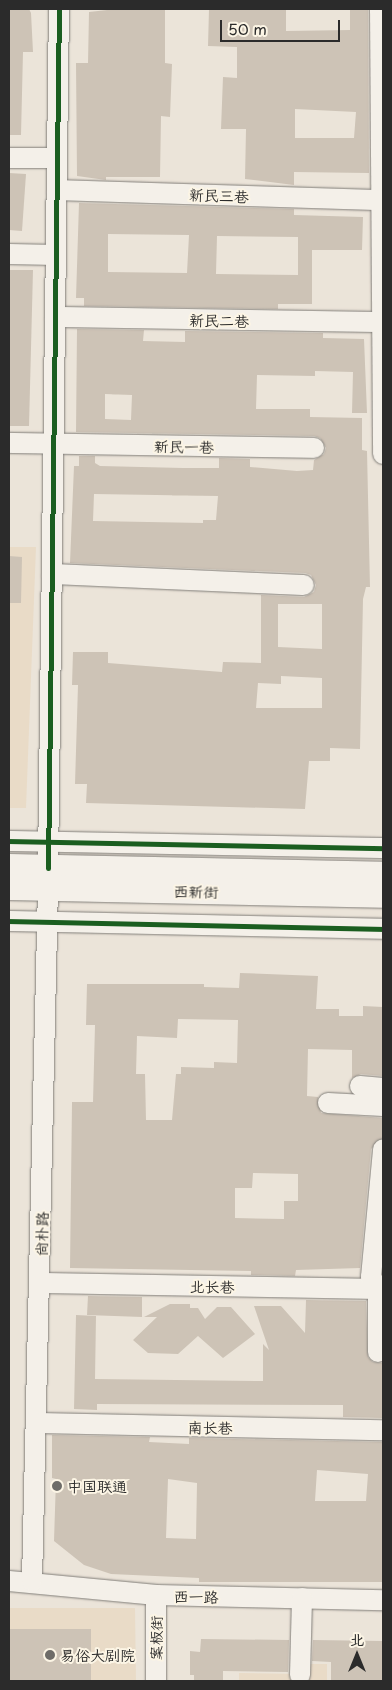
<!DOCTYPE html>
<meta charset="utf-8">
<style>
body{margin:0}
#map{position:relative;width:392px;height:1690px;overflow:hidden;background:#ebe4d9;font-family:"Playpen Sans","LXGW WenKai TC",sans-serif}
div>[style]{position:absolute}
[style*='--x']{left:calc(var(--x)*1px);top:calc(var(--y)*1px);width:calc(var(--w)*1px);rotate:calc(var(--a)*1deg)}
.built>*{inset:0;background:#e9dbc7}
.building>*{inset:0;background:#cdc3b6}
.roads{filter:drop-shadow(0 0 1px #817e79) drop-shadow(0 0 1px #817e79)}
.minor>*{height:20px;margin:-10px;padding:0 10px;transform-origin:10px;border-radius:10px;background:#f4f0e9}
.major>*{height:26px;margin:-13px;padding:0 13px;transform-origin:13px;border-radius:13px;background:#f4f0e9}
.cycleway>*{height:5px;margin:-2.5px;padding:0 2.5px;transform-origin:2.5px;border-radius:2.5px;background:#1b5e20}
.dots>*{width:14px;height:14px;translate:-50% -50%;box-sizing:border-box;border:2px solid #fcf5e5;border-radius:50%}
span{translate:-50% -50%;white-space:nowrap;text-align:center;line-height:1.15;-webkit-text-stroke:4px #fcf5e5;paint-order:stroke}
.street-label{font-size:15px;color:#2b2b2b}
.poi-label{font-size:15px;color:#2b2b2b}
.left{translate:0 -50%;text-align:left}
.frame{position:absolute;inset:0;border:10px solid #2b2b2b;pointer-events:none}
.north{position:absolute;left:332px;top:1630px;width:50px;height:50px;-webkit-text-stroke:4px #fcf5e5;paint-order:stroke;rotate:0deg;font-size:14px;font-weight:700;line-height:20px;text-align:center;color:#2b2b2b}
.north::after{content:'';display:block;margin:auto;width:18px;height:22px;background:#2b2b2b;clip-path:polygon(50% 0,100% 100%,50% 72%,0 100%)}
.scale{position:absolute;left:220px;top:20px;width:120px;height:22px;box-sizing:border-box;border:2px solid #2b2b2b;border-top:0;padding-left:6px;font-size:15px;line-height:18px;white-space:nowrap;color:#2b2b2b;-webkit-text-stroke:4px #fcf5e5;paint-order:stroke}
</style>
<div id="map">
<div class="built">
<div style="clip-path:polygon(9px 547px,36px 547px,26px 808px,9px 808px)"></div>
<div style="clip-path:polygon(9px 1608px,135px 1608px,136px 1681px,9px 1681px)"></div>
<div style="clip-path:polygon(302px 1664px,327px 1664px,327px 1681px,239px 1681px,239px 1673px,301px 1674px)"></div>
</div>
<div class="building">
<div style="clip-path:polygon(9px 9px,29px 9px,31px 13px,33px 52px,23px 52px,21px 135px,9px 135px)"></div>
<div style="clip-path:polygon(116px 9px,165px 9px,165px 63px,172px 64px,170px 117px,161px 116px,160px 177px,106px 177px,106px 180px,77px 176px,76px 63px,88px 63px,89px 12px)"></div>
<div style="clip-path:polygon(evenodd,209px 9px,286px 9px,286px 31px,350px 30px,350px 9px,368px 9px,369px 173px,294px 172px,294px 185px,245px 179px,246px 129px,221px 129px,223px 77px,237px 78px,237px 47px,208px 46px,209px 9px,295px 109px,356px 112px,354px 138px,295px 138px,295px 109px)"></div>
<div style="clip-path:polygon(9px 173px,26px 174px,22px 231px,9px 230px)"></div>
<div style="clip-path:polygon(evenodd,79px 203px,294px 209px,294px 215px,363px 217px,362px 250px,312px 250px,312px 304px,278px 304px,278px 309px,84px 306px,84px 298px,76px 298px,79px 203px,108px 234px,189px 235px,187px 273px,108px 272px,108px 234px,79px 203px,217px 236px,298px 237px,298px 275px,216px 274px,217px 236px)"></div>
<div style="clip-path:polygon(9px 270px,33px 270px,29px 426px,9px 426px)"></div>
<div style="clip-path:polygon(evenodd,77px 329px,144px 330px,143px 341px,185px 342px,185px 331px,323px 333px,323px 338px,364px 339px,367px 413px,352px 413px,353px 372px,315px 371px,315px 376px,257px 375px,256px 409px,310px 409px,310px 417px,362px 418px,362px 450px,367px 451px,370px 587px,366px 587px,363px 599px,360px 749px,330px 748px,330px 761px,309px 761px,305px 809px,86px 803px,87px 784px,75px 784px,78px 685px,72px 685px,73px 652px,108px 652px,108px 663px,222px 672px,223px 662px,261px 663px,261px 595px,304px 597px,314px 592px,316px 585px,311px 575px,305px 573px,70px 563px,74px 466px,79px 466px,79px 456px,95px 456px,95px 463px,100px 466px,183px 468px,219px 468px,219px 458px,250px 459px,250px 467px,297px 471px,313px 470px,314px 460px,324px 454px,326px 448px,320px 438px,314px 436px,76px 432px,77px 329px,105px 394px,132px 395px,131px 420px,105px 419px,105px 394px,77px 329px,94px 494px,218px 496px,216px 520px,203px 520px,203px 523px,93px 521px,94px 494px,77px 329px,278px 604px,322px 604px,322px 649px,278px 647px,278px 604px,77px 329px,281px 676px,322px 678px,322px 708px,256px 708px,258px 683px,281px 684px,281px 676px)"></div>
<div style="clip-path:polygon(9px 556px,22px 557px,21px 603px,9px 603px)"></div>
<div style="clip-path:polygon(evenodd,240px 973px,318px 976px,316px 1009px,339px 1009px,339px 1016px,363px 1016px,363px 1006px,383px 1007px,383px 1076px,361px 1074px,352px 1078px,352px 1050px,308px 1049px,307px 1096px,318px 1097px,321px 1113px,383px 1118px,383px 1138px,371px 1149px,360px 1268px,296px 1270px,295px 1276px,251px 1275px,251px 1271px,70px 1268px,72px 1102px,93px 1102px,95px 1025px,86px 1025px,87px 984px,204px 984px,204px 987px,239px 988px,240px 973px,178px 1019px,238px 1020px,237px 1063px,214px 1062px,214px 1068px,181px 1067px,181px 1074px,176px 1074px,172px 1120px,146px 1120px,145px 1074px,136px 1074px,137px 1036px,177px 1038px,178px 1019px,240px 973px,253px 1173px,298px 1174px,298px 1201px,284px 1201px,284px 1219px,235px 1218px,235px 1188px,252px 1188px,253px 1173px)"></div>
<div style="clip-path:polygon(88px 1296px,142px 1297px,142px 1317px,87px 1315px)"></div>
<div style="clip-path:polygon(306px 1300px,366px 1301px,368px 1357px,373px 1362px,383px 1363px,383px 1418px,343px 1417px,343px 1405px,97px 1404px,97px 1410px,74px 1409px,76px 1315px,96px 1316px,95px 1379px,263px 1381px,263px 1344px,269px 1350px,254px 1306px,281px 1306px,305px 1333px)"></div>
<div style="clip-path:polygon(170px 1304px,190px 1304px,190px 1308px,198px 1308px,205px 1319px,217px 1307px,231px 1307px,255px 1334px,223px 1358px,198px 1336px,178px 1354px,148px 1353px,133px 1340px,157px 1317px,144px 1317px)"></div>
<div style="clip-path:polygon(evenodd,52px 1435px,150px 1437px,149px 1442px,189px 1444px,189px 1438px,383px 1442px,383px 1582px,199px 1582px,199px 1578px,111px 1574px,84px 1565px,54px 1541px,56px 1479px,52px 1478px,52px 1435px,317px 1470px,368px 1474px,366px 1501px,315px 1501px,317px 1470px,52px 1435px,168px 1479px,197px 1483px,196px 1539px,166px 1538px,168px 1479px)"></div>
<div style="clip-path:polygon(9px 1629px,91px 1629px,91px 1681px,9px 1681px)"></div>
<div style="clip-path:polygon(201px 1639px,289px 1640px,288px 1672px,223px 1671px,223px 1681px,194px 1681px,194px 1675px,190px 1675px,190px 1651px,200px 1652px)"></div>
<div style="clip-path:polygon(313px 1640px,383px 1641px,383px 1681px,331px 1681px,331px 1662px,312px 1661px)"></div>
</div>
<div class="roads">
<div class="minor">
<div style="--x:380;--y:9;--w:445;--a:89.6"></div>
<div style="--x:9;--y:158;--w:48;--a:0"></div>
<div style="--x:57;--y:190;--w:325;--a:1.8"></div>
<div style="--x:9;--y:254;--w:47;--a:1.2"></div>
<div style="--x:55;--y:317;--w:327;--a:0.9"></div>
<div style="--x:9;--y:443;--w:305;--a:0.9"></div>
<div style="--x:52;--y:574;--w:252;--a:2.5"></div>
<div style="--x:9;--y:841;--w:374;--a:1.1"></div>
<div style="--x:48;--y:868;--w:859;--a:-89.27"></div>
<div style="--x:9;--y:921;--w:374;--a:1.2"></div>
<div style="--x:360;--y:1086;--w:23;--a:5"></div>
<div style="--x:328;--y:1103;--w:55;--a:3.1"></div>
<div style="--x:40;--y:1283;--w:343;--a:1"></div>
<div style="--x:378;--y:1352;--w:63;--a:-90"></div>
<div style="--x:378;--y:1289;--w:14;--a:-120"></div>
<div style="--x:371;--y:1277;--w:128;--a:-84.6"></div>
<div style="--x:37;--y:1423;--w:346;--a:1.2"></div>
<div style="--x:9;--y:1581;--w:148;--a:5.4"></div>
<div style="--x:156;--y:1595;--w:227;--a:1.3"></div>
<div style="--x:32;--y:1581;--w:694;--a:-88.68"></div>
<div style="--x:156;--y:1595;--w:86;--a:90"></div>
<div style="--x:300;--y:1675;--w:77;--a:-88.5"></div>
</div>
<div class="major">
<div style="--x:9;--y:867;--w:374;--a:1.2"></div>
<div style="--x:9;--y:887;--w:374;--a:1.2"></div>
</div>
</div>
<div class="cycleway">
<div style="--x:9;--y:841;--w:374;--a:1.1"></div>
<div style="--x:48;--y:868;--w:859;--a:-89.27"></div>
<div style="--x:9;--y:921;--w:374;--a:1.2"></div>
</div>
<div class="dots">
<div style="left:57px;top:1486px;background:#6e6c68"></div>
<div style="left:50px;top:1655px;background:#6e6c68"></div>
</div>
<div class="street-label">
<span style="left:219px;top:195px;rotate:2deg">新民三巷</span>
<span style="left:219px;top:320px;rotate:1deg">新民二巷</span>
<span style="left:184px;top:446px;rotate:1deg">新民一巷</span>
<span style="left:196px;top:891px;rotate:1deg">西新街</span>
<span style="left:41px;top:1234px;rotate:-89deg">尚朴路</span>
<span style="left:212px;top:1286px;rotate:1deg">北长巷</span>
<span style="left:210px;top:1427px;rotate:1deg">南长巷</span>
<span style="left:196px;top:1596px;rotate:1deg">西一路</span>
<span style="left:156px;top:1638px;rotate:-90deg">案板街</span>
</div>
<div class="poi-label">
<span class="left" style="left:67px;top:1486px">中国联通</span>
<span class="left" style="left:60px;top:1655px">易俗大剧院</span>
</div>
<div class="frame"></div>
<div class="north">北</div>
<div class="scale">50 m</div>
</div>
